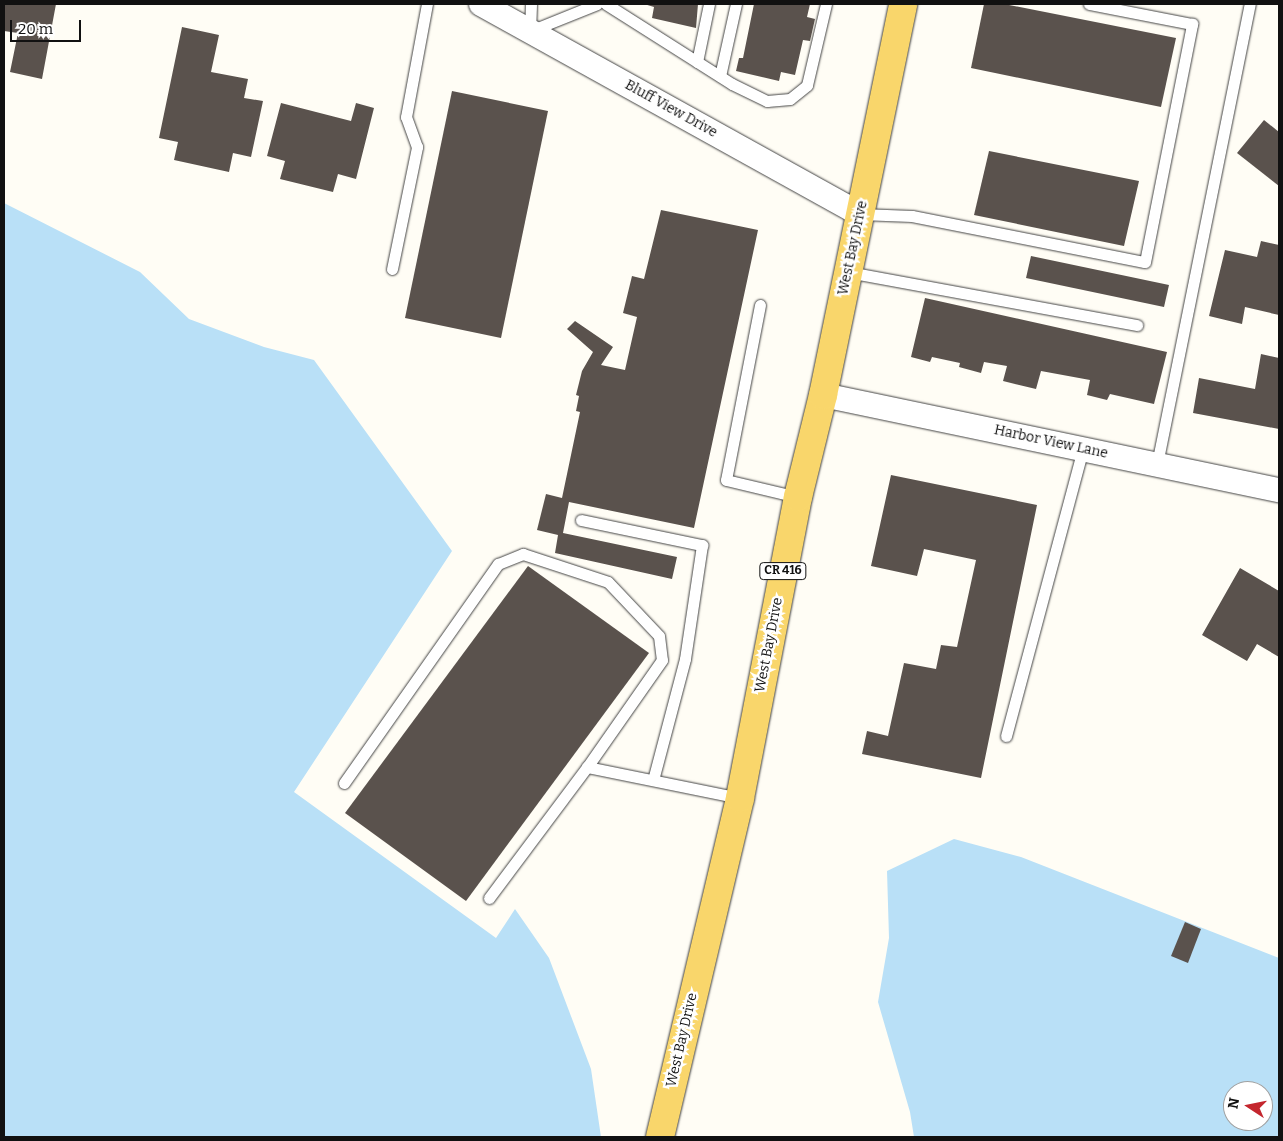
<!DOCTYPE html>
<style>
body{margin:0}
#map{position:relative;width:1283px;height:1141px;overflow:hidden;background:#fffdf5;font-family:Bitter,serif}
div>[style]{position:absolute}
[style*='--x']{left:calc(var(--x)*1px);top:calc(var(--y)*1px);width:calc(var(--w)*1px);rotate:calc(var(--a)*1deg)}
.water>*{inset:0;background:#b9e0f7}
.building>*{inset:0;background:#5a524d}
.roads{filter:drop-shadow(0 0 1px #444) drop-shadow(0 0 1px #444)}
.service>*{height:11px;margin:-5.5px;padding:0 5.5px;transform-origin:5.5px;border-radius:5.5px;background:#fff}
.minor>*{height:24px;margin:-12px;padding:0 12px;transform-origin:12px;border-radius:12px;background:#fff}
.primary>*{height:28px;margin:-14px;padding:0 14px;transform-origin:14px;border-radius:14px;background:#f9d66b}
span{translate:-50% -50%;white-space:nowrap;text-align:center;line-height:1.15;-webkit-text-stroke:5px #fff;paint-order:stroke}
.shield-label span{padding:1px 4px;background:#fff;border:1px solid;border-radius:4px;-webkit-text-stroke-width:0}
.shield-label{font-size:12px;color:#111;font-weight:700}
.street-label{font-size:14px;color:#111}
.frame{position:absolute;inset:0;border:5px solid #111;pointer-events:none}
.north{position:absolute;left:1223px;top:1081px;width:50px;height:50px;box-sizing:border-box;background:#fff;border:1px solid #a0a0a0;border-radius:50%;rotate:281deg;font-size:14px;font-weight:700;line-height:20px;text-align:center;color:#111}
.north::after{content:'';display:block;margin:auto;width:18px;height:22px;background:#c4262e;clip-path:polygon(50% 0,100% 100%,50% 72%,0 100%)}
.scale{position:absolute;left:10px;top:20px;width:71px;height:22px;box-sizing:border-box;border:2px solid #111;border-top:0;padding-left:6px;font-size:15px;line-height:18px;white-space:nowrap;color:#111;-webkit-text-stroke:4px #fff;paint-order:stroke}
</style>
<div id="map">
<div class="water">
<div style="clip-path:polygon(4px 203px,140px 272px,189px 319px,264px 347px,314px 360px,452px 551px,294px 792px,496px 938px,515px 909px,549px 958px,591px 1069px,601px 1137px,4px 1137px)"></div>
<div style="clip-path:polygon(evenodd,954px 839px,1021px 857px,1279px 958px,1279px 1137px,914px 1137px,910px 1112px,878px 1002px,889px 938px,887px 871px,954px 839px,1233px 1091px,1263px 1091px,1263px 1121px,1233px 1121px,1233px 1091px)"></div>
</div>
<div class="building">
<div style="clip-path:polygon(4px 4px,56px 4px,42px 79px,10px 72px,18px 33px,4px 31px)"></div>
<div style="clip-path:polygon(644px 4px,698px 4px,696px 28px,652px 18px,654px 7px)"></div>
<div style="clip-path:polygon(754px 4px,810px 4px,807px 17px,815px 19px,810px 41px,803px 40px,795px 75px,781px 72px,779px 81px,736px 71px,739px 58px,743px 58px)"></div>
<div style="clip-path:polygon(984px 4px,1004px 4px,1176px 38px,1161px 107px,971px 68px)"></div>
<div style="clip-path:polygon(182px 27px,219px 35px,211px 72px,248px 79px,244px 98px,263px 101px,251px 157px,233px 153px,229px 172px,174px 160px,178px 142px,159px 138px)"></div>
<div style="clip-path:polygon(452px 91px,548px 111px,501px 338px,405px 318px)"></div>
<div style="clip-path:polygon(281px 103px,351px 121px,356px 103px,374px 108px,356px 179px,338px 174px,333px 192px,280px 179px,285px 161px,267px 156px)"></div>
<div style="clip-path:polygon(1264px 120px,1279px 132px,1279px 186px,1237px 153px)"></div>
<div style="clip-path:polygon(989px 151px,1139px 181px,1124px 246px,974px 215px)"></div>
<div style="clip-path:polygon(661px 210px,758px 230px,694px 528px,569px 502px,563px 533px,677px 557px,672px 579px,555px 553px,558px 535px,537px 530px,546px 494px,562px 498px,580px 412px,576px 411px,579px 396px,576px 395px,582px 371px,593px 352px,567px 329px,575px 321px,613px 347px,601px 365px,625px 370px,637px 317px,623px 313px,632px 276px,644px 279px)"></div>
<div style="clip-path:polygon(1261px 241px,1279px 245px,1279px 315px,1245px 307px,1242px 324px,1209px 316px,1225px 250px,1257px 257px)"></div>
<div style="clip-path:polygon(1031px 256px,1169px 285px,1164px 307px,1026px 278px)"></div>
<div style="clip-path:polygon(925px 298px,1167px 352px,1154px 404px,1110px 394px,1107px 400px,1087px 395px,1090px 380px,1041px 371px,1036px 389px,1003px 381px,1007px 366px,984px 362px,981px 373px,959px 367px,960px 363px,932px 357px,930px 362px,911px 357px)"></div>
<div style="clip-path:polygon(1261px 354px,1279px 358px,1279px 429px,1193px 413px,1199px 378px,1255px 389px)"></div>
<div style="clip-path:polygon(891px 475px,1037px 505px,981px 778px,862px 754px,867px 731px,888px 736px,904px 663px,936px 669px,941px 645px,957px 647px,976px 560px,924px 549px,917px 576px,871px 566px)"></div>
<div style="clip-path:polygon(528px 566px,649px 653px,466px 901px,345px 813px)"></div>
<div style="clip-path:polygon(1240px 568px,1279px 591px,1279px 657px,1257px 644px,1247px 661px,1202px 635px)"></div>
<div style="clip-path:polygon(1185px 922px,1201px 929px,1188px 963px,1171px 956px)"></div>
</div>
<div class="roads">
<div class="service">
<div style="--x:531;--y:4;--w:27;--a:92"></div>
<div style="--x:530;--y:31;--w:72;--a:-21.9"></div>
<div style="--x:606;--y:4;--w:149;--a:32.4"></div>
<div style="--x:732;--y:84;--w:39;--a:26"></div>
<div style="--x:767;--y:101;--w:23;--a:-5"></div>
<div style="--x:790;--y:99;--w:22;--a:-39"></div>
<div style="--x:807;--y:85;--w:83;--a:-76.8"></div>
<div style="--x:697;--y:62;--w:59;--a:-78.3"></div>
<div style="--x:720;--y:76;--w:74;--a:-77.5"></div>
<div style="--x:860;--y:214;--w:52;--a:2.2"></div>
<div style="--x:912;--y:216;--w:237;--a:11.2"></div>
<div style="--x:1145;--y:262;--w:243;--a:-78.8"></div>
<div style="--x:1192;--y:24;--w:105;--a:-169"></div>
<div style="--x:392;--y:269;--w:125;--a:-78.4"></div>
<div style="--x:417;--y:147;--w:32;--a:-110"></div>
<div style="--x:406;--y:117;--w:115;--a:-79.5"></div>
<div style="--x:848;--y:272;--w:294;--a:10.4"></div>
<div style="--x:760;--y:305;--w:178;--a:101"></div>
<div style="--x:726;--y:480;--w:74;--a:13.3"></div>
<div style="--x:1157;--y:464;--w:469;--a:-78.6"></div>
<div style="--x:581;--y:520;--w:124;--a:11.7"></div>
<div style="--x:702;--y:545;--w:115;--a:98.5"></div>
<div style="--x:685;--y:659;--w:125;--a:104.8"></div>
<div style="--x:1006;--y:736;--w:297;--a:-75"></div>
<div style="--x:344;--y:783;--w:268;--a:-54.9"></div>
<div style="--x:498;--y:564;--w:27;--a:-22"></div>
<div style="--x:523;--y:554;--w:89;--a:18.2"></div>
<div style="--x:608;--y:582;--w:74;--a:46.6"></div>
<div style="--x:659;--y:636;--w:24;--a:83"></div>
<div style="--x:662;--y:660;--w:131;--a:125"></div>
<div style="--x:587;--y:767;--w:156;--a:11.5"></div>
<div style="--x:489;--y:898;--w:164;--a:-53.2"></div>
</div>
<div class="minor">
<div style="--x:481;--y:4;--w:433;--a:29"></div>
<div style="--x:823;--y:395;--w:466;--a:11.8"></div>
</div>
<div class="primary">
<div style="--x:660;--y:1137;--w:348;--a:-76.7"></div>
<div style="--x:740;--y:798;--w:307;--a:-79.1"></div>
<div style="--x:798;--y:497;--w:105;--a:-76.2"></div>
<div style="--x:823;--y:395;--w:399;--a:-78.4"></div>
</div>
</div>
<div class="shield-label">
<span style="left:783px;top:571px">CR 416</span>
</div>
<div class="street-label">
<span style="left:671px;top:109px;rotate:29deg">Bluff View Drive</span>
<span style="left:853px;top:248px;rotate:-78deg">West Bay Drive</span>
<span style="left:1051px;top:442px;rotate:12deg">Harbor View Lane</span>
<span style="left:769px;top:645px;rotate:-79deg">West Bay Drive</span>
<span style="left:682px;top:1040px;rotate:-77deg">West Bay Drive</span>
</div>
<div class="frame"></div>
<div class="north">N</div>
<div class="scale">20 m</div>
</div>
